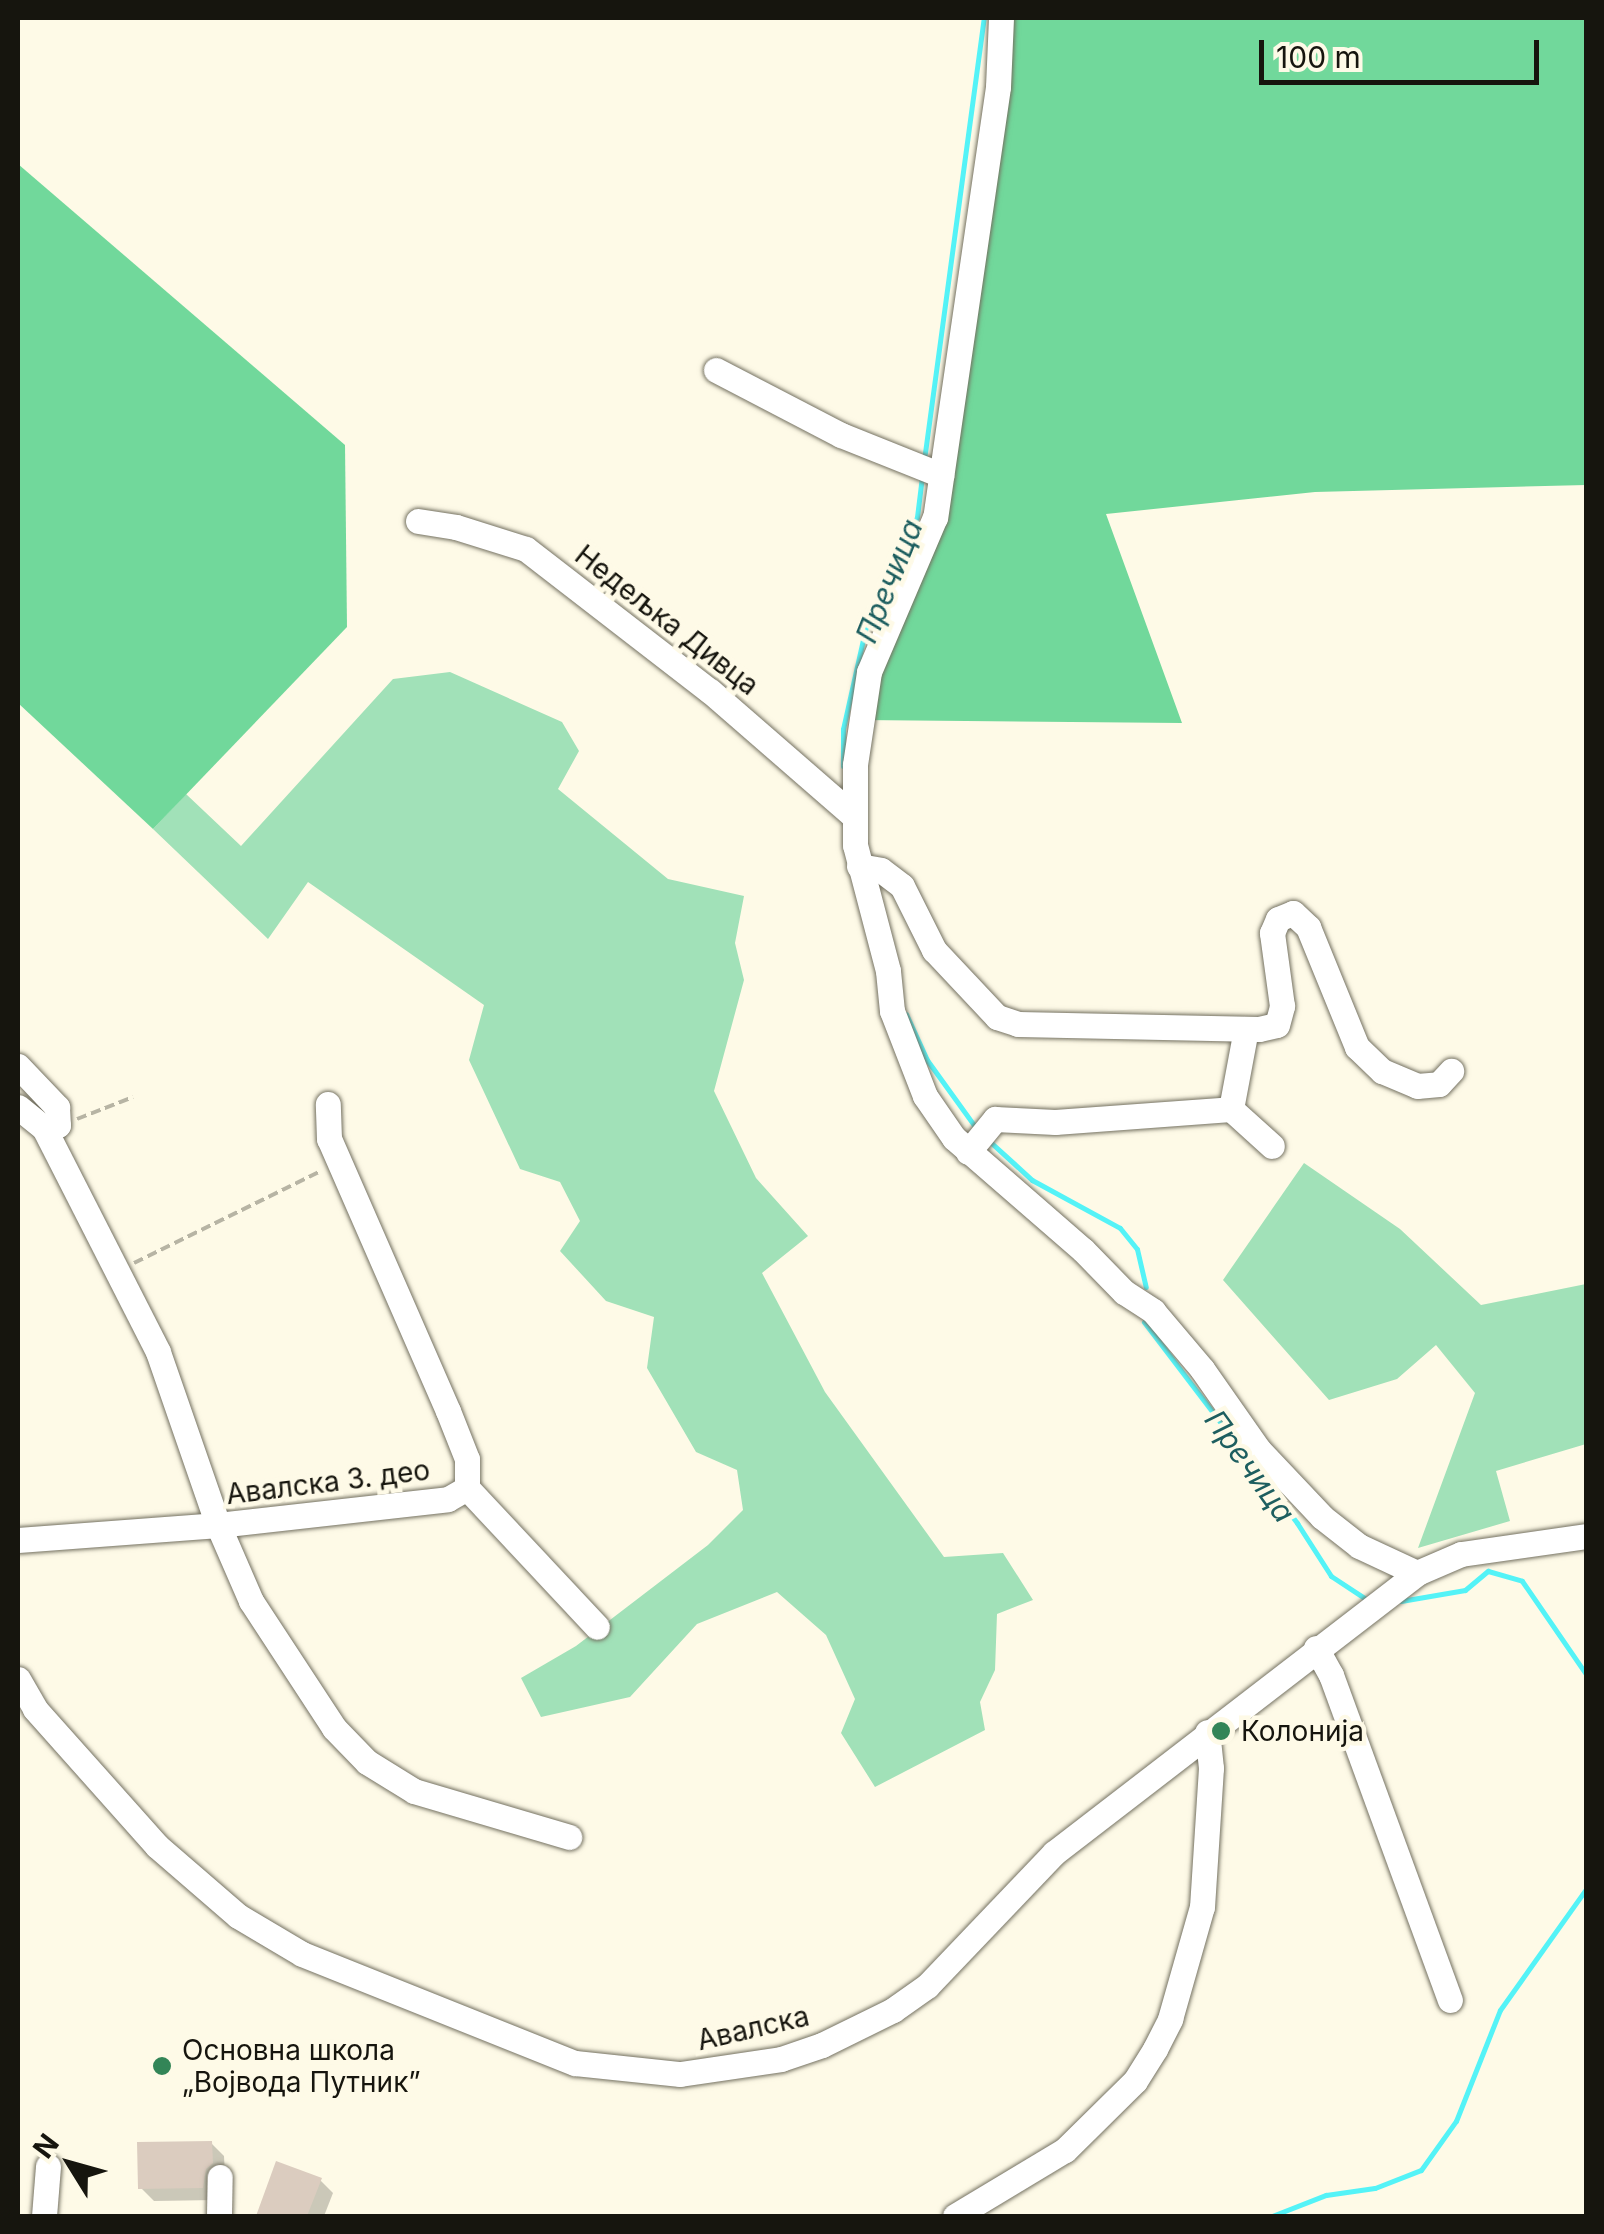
<!DOCTYPE html>
<meta charset="utf-8">
<style>
body{margin:0}
#map{position:relative;width:1604px;height:2234px;overflow:hidden;background:#fefae7;font-family:Inter,sans-serif}
div>[style]{position:absolute}
[style*='--x']{left:calc(var(--x)*1px);top:calc(var(--y)*1px);width:calc(var(--w)*1px);rotate:calc(var(--a)*1deg)}
.green>*{inset:0;background:#a1e1b8}
.forest>*{inset:0;background:#71d89b}
.shadow>*{inset:0;background:#0003}
.stream>*{height:5px;margin:-2.5px;padding:0 2.5px;transform-origin:2.5px;border-radius:2.5px;background:#54f3f7}
.building>*{inset:0;background:#dbccbf}
.path>*{height:4px;margin-top:-2px;transform-origin:0;background:repeating-linear-gradient(90deg,#b7b4a4 0 10px,transparent 0 15px)}
.roads{filter:drop-shadow(0 0 2px #747161) drop-shadow(0 0 2px #747161)}
.minor>*{height:25px;margin:-12.5px;padding:0 12.5px;transform-origin:12.5px;border-radius:12.5px;background:#fff}
.dots>*{width:28px;height:28px;translate:-50% -50%;box-sizing:border-box;border:5px solid #fefae7;border-radius:50%}
span{translate:-50% -50%;white-space:nowrap;text-align:center;line-height:1.15;-webkit-text-stroke:9px #fefae7;paint-order:stroke}
.street-label{font-size:28px;color:#16150e}
.poi-label{font-size:28px;color:#16150e}
.left{translate:0 -50%;text-align:left}
.water-label{font-size:30px;color:#1d5e5f;font-style:italic}
.frame{position:absolute;inset:0;border:20px solid #16150e;pointer-events:none}
.north{position:absolute;left:20px;top:2114px;width:100px;height:100px;-webkit-text-stroke:8px #fefae7;paint-order:stroke;rotate:307deg;font-size:28px;font-weight:700;line-height:40px;text-align:center;color:#16150e}
.north::after{content:'';display:block;margin:auto;width:35px;height:45px;background:#16150e;clip-path:polygon(50% 0,100% 100%,50% 72%,0 100%)}
.scale{position:absolute;left:1259px;top:40px;width:280px;height:45px;box-sizing:border-box;border:5px solid #16150e;border-top:0;padding-left:12px;font-size:30px;line-height:35px;white-space:nowrap;color:#16150e;-webkit-text-stroke:8px #fefae7;paint-order:stroke}
</style>
<div id="map">
<div class="green">
<div style="clip-path:polygon(450px 672px,562px 722px,579px 751px,558px 789px,668px 879px,744px 896px,735px 943px,744px 980px,714px 1091px,756px 1178px,808px 1236px,762px 1273px,825px 1392px,944px 1557px,1003px 1553px,1033px 1600px,997px 1614px,995px 1670px,980px 1702px,985px 1730px,875px 1787px,841px 1733px,855px 1699px,826px 1635px,777px 1592px,697px 1624px,630px 1697px,541px 1717px,521px 1678px,576px 1646px,708px 1545px,743px 1510px,737px 1470px,696px 1452px,647px 1368px,654px 1317px,606px 1301px,560px 1251px,580px 1221px,560px 1182px,520px 1169px,469px 1060px,484px 1005px,308px 882px,268px 939px,153px 829px,186px 794px,241px 846px,393px 679px)"></div>
<div style="clip-path:polygon(1304px 1163px,1400px 1229px,1481px 1305px,1586px 1284px,1586px 1444px,1496px 1471px,1510px 1521px,1418px 1548px,1475px 1393px,1436px 1345px,1397px 1379px,1329px 1400px,1223px 1280px)"></div>
</div>
<div class="forest">
<div style="clip-path:polygon(995px 18px,1586px 18px,1586px 485px,1315px 492px,1106px 514px,1182px 723px,862px 720px,941px 475px)"></div>
<div style="clip-path:polygon(18px 164px,345px 445px,347px 627px,153px 829px,18px 703px)"></div>
</div>
<div class="shadow">
<div style="clip-path:polygon(211px 2143px,224px 2156px,225px 2176px,216px 2200px,154px 2201px,141px 2188px)"></div>
<div style="clip-path:polygon(278px 2164px,320px 2180px,333px 2193px,324px 2216px,258px 2216px)"></div>
</div>
<div class="stream">
<div style="--x:924;--y:460;--w:446;--a:-82.3"></div>
<div style="--x:843;--y:766;--w:37;--a:-90"></div>
<div style="--x:843;--y:729;--w:110;--a:-77.4"></div>
<div style="--x:867;--y:622;--w:116;--a:-64.5"></div>
<div style="--x:917;--y:517;--w:41;--a:-83"></div>
<div style="--x:906;--y:1014;--w:51;--a:65.5"></div>
<div style="--x:927;--y:1060;--w:84;--a:54.2"></div>
<div style="--x:987;--y:1139;--w:61;--a:42.3"></div>
<div style="--x:1032;--y:1180;--w:100;--a:28.6"></div>
<div style="--x:1120;--y:1228;--w:27;--a:51"></div>
<div style="--x:1137;--y:1249;--w:39;--a:77"></div>
<div style="--x:1144;--y:1322;--w:253;--a:52.7"></div>
<div style="--x:1297;--y:1523;--w:63;--a:57.3"></div>
<div style="--x:1331;--y:1576;--w:42;--a:33.3"></div>
<div style="--x:1401;--y:1601;--w:65;--a:-9.8"></div>
<div style="--x:1465;--y:1590;--w:30;--a:-40"></div>
<div style="--x:1488;--y:1571;--w:35;--a:16"></div>
<div style="--x:1522;--y:1581;--w:113;--a:55.5"></div>
<div style="--x:1272;--y:2216;--w:58;--a:-21.3"></div>
<div style="--x:1326;--y:2195;--w:49;--a:-8.1"></div>
<div style="--x:1375;--y:2188;--w:49;--a:-21.4"></div>
<div style="--x:1421;--y:2170;--w:60;--a:-54.5"></div>
<div style="--x:1456;--y:2121;--w:119;--a:-68.4"></div>
<div style="--x:1500;--y:2010;--w:148;--a:-54.6"></div>
</div>
<div class="building">
<div style="clip-path:polygon(212px 2141px,213px 2163px,206px 2169px,203px 2188px,138px 2189px,137px 2142px)"></div>
<div style="clip-path:polygon(276px 2161px,322px 2178px,307px 2216px,256px 2216px)"></div>
</div>
<div class="path">
<div style="--x:77;--y:1119;--w:60;--a:-21.4"></div>
<div style="--x:134;--y:1263;--w:206;--a:-26.2"></div>
</div>
<div class="roads">
<div class="minor">
<div style="--x:1001;--y:18;--w:69;--a:92.5"></div>
<div style="--x:998;--y:87;--w:435;--a:98.3"></div>
<div style="--x:935;--y:517;--w:168;--a:113.1"></div>
<div style="--x:869;--y:672;--w:94;--a:98.6"></div>
<div style="--x:855;--y:765;--w:80;--a:90"></div>
<div style="--x:855;--y:845;--w:130;--a:75.3"></div>
<div style="--x:888;--y:971;--w:40;--a:84.3"></div>
<div style="--x:892;--y:1011;--w:91;--a:68.8"></div>
<div style="--x:925;--y:1096;--w:51;--a:55.4"></div>
<div style="--x:954;--y:1138;--w:171;--a:41"></div>
<div style="--x:1083;--y:1250;--w:59;--a:45.7"></div>
<div style="--x:1124;--y:1292;--w:35;--a:33"></div>
<div style="--x:1153;--y:1311;--w:76;--a:49.8"></div>
<div style="--x:1202;--y:1369;--w:98;--a:55"></div>
<div style="--x:1258;--y:1449;--w:93;--a:46.7"></div>
<div style="--x:1322;--y:1517;--w:47;--a:38.1"></div>
<div style="--x:1359;--y:1546;--w:64;--a:25"></div>
<div style="--x:716;--y:370;--w:141;--a:27.5"></div>
<div style="--x:841;--y:435;--w:108;--a:21.8"></div>
<div style="--x:418;--y:521;--w:38;--a:9"></div>
<div style="--x:456;--y:527;--w:73;--a:17.4"></div>
<div style="--x:526;--y:549;--w:232;--a:37.7"></div>
<div style="--x:710;--y:691;--w:191;--a:41"></div>
<div style="--x:859;--y:866;--w:22;--a:10"></div>
<div style="--x:881;--y:870;--w:26;--a:37"></div>
<div style="--x:902;--y:886;--w:72;--a:63.4"></div>
<div style="--x:934;--y:950;--w:92;--a:46.8"></div>
<div style="--x:997;--y:1017;--w:22;--a:18"></div>
<div style="--x:1018;--y:1024;--w:241;--a:1.2"></div>
<div style="--x:1259;--y:1029;--w:18;--a:-13"></div>
<div style="--x:1277;--y:1025;--w:20;--a:-75"></div>
<div style="--x:1282;--y:1006;--w:74;--a:-97.8"></div>
<div style="--x:1272;--y:933;--w:15;--a:-67"></div>
<div style="--x:1278;--y:919;--w:16;--a:-22"></div>
<div style="--x:1293;--y:913;--w:21;--a:43"></div>
<div style="--x:1308;--y:927;--w:130;--a:67.8"></div>
<div style="--x:1357;--y:1047;--w:35;--a:44"></div>
<div style="--x:1382;--y:1071;--w:38;--a:23"></div>
<div style="--x:1417;--y:1086;--w:22;--a:-5"></div>
<div style="--x:1439;--y:1084;--w:18;--a:-47"></div>
<div style="--x:18;--y:1066;--w:57;--a:46.4"></div>
<div style="--x:57;--y:1107;--w:18;--a:87"></div>
<div style="--x:58;--y:1125;--w:14;--a:168"></div>
<div style="--x:18;--y:1107;--w:33;--a:39"></div>
<div style="--x:44;--y:1128;--w:251;--a:63"></div>
<div style="--x:158;--y:1352;--w:183;--a:70.9"></div>
<div style="--x:218;--y:1525;--w:83;--a:66.5"></div>
<div style="--x:251;--y:1601;--w:152;--a:56.8"></div>
<div style="--x:334;--y:1728;--w:47;--a:45.9"></div>
<div style="--x:367;--y:1762;--w:55;--a:31.7"></div>
<div style="--x:414;--y:1791;--w:162;--a:16.5"></div>
<div style="--x:1231;--y:1109;--w:55;--a:42.1"></div>
<div style="--x:968;--y:1152;--w:43;--a:-50.7"></div>
<div style="--x:995;--y:1119;--w:60;--a:2.9"></div>
<div style="--x:1055;--y:1122;--w:176;--a:-4.2"></div>
<div style="--x:1231;--y:1109;--w:81;--a:-79.4"></div>
<div style="--x:467;--y:1488;--w:190;--a:46.9"></div>
<div style="--x:18;--y:1540;--w:201;--a:-4.3"></div>
<div style="--x:218;--y:1525;--w:231;--a:-6.4"></div>
<div style="--x:448;--y:1499;--w:22;--a:-30"></div>
<div style="--x:467;--y:1488;--w:29;--a:-90"></div>
<div style="--x:467;--y:1459;--w:52;--a:-111.6"></div>
<div style="--x:448;--y:1411;--w:297;--a:-113.6"></div>
<div style="--x:329;--y:1139;--w:35;--a:-92"></div>
<div style="--x:1316;--y:1648;--w:31;--a:61"></div>
<div style="--x:1331;--y:1675;--w:346;--a:69.9"></div>
<div style="--x:18;--y:1679;--w:34;--a:60"></div>
<div style="--x:35;--y:1709;--w:183;--a:48.3"></div>
<div style="--x:157;--y:1846;--w:107;--a:40.8"></div>
<div style="--x:238;--y:1916;--w:74;--a:30.7"></div>
<div style="--x:302;--y:1954;--w:294;--a:21.8"></div>
<div style="--x:575;--y:2063;--w:106;--a:6"></div>
<div style="--x:680;--y:2074;--w:102;--a:-8.4"></div>
<div style="--x:781;--y:2059;--w:43;--a:-18.9"></div>
<div style="--x:822;--y:2045;--w:79;--a:-26.2"></div>
<div style="--x:893;--y:2010;--w:42;--a:-35.2"></div>
<div style="--x:927;--y:1986;--w:184;--a:-46.3"></div>
<div style="--x:1054;--y:1853;--w:458;--a:-37.6"></div>
<div style="--x:1417;--y:1573;--w:48;--a:-23.4"></div>
<div style="--x:1461;--y:1554;--w:126;--a:-8.2"></div>
<div style="--x:44;--y:2216;--w:50;--a:-85.4"></div>
<div style="--x:219;--y:2216;--w:39;--a:-89"></div>
<div style="--x:955;--y:2216;--w:128;--a:-31"></div>
<div style="--x:1065;--y:2150;--w:98;--a:-44.6"></div>
<div style="--x:1135;--y:2081;--w:38;--a:-58"></div>
<div style="--x:1155;--y:2049;--w:34;--a:-63"></div>
<div style="--x:1170;--y:2019;--w:116;--a:-74.1"></div>
<div style="--x:1202;--y:1907;--w:139;--a:-86.3"></div>
<div style="--x:1211;--y:1768;--w:36;--a:-96"></div>
</div>
</div>
<div class="dots">
<div style="left:1221px;top:1731px;background:#338557"></div>
<div style="left:162px;top:2066px;background:#338557"></div>
</div>
<div class="street-label">
<span style="left:667px;top:620px;rotate:38deg">Недељка Дивца</span>
<span style="left:328px;top:1482px;rotate:-7deg">Авалска 3. део</span>
<span style="left:753px;top:2028px;rotate:-13deg">Авалска</span>
</div>
<div class="poi-label">
<span class="left" style="left:1241px;top:1731px">Колонија</span>
<span class="left" style="left:182px;top:2066px">Основна школа<br>„Војвода Путник”</span>
</div>
<div class="water-label">
<span style="left:889px;top:581px;rotate:-68deg">Пречица</span>
<span style="left:1250px;top:1466px;rotate:54deg">Пречица</span>
</div>
<div class="frame"></div>
<div class="north">N</div>
<div class="scale">100 m</div>
</div>
